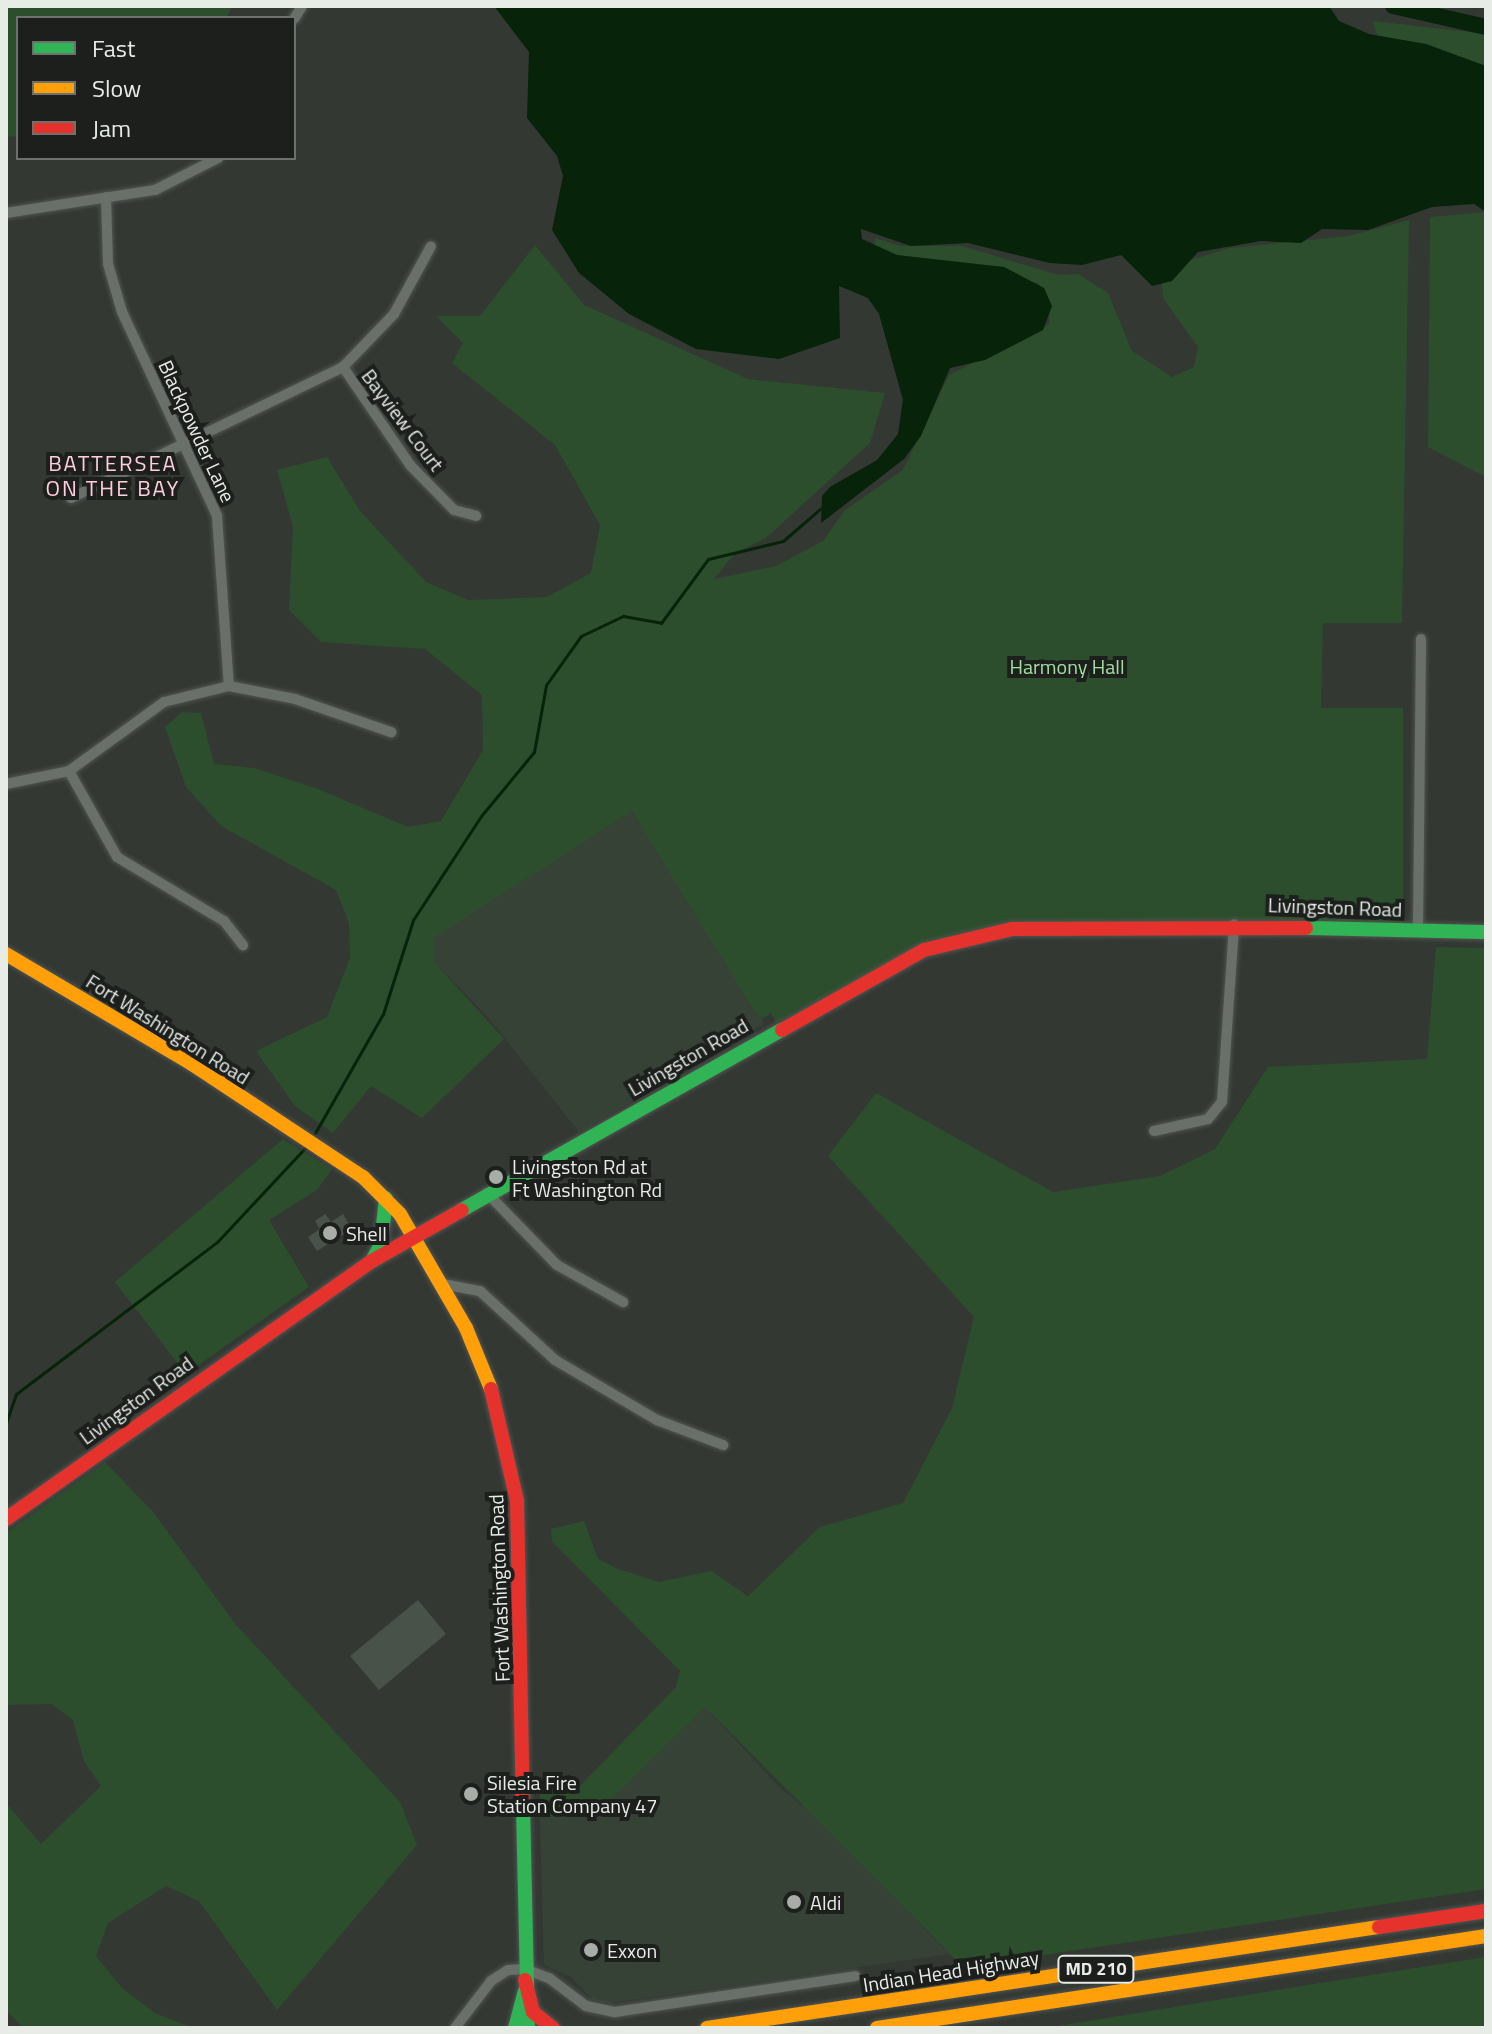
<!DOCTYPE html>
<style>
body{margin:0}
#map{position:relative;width:1492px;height:2034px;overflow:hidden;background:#333833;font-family:"Titillium Web",sans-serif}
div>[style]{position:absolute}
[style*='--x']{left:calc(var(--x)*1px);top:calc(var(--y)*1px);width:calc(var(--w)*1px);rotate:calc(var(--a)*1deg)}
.built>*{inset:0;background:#374236}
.green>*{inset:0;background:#2c4e2d}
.water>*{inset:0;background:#072309}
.stream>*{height:3px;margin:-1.5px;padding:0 1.5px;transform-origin:1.5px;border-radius:1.5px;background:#072309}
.river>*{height:16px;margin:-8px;padding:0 8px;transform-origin:8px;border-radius:8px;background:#072309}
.building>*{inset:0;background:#485248}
.roads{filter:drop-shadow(0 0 2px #515451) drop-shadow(0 0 2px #515451)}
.street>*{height:10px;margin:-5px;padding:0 5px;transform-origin:5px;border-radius:5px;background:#696f69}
.fast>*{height:14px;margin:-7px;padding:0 7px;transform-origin:7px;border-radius:7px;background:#30b455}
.slow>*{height:14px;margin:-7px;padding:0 7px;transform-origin:7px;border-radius:7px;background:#ff9f0a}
.jam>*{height:14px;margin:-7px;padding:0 7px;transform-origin:7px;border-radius:7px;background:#e5322d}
.dots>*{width:22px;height:22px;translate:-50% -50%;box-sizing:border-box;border:4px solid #1c1f1c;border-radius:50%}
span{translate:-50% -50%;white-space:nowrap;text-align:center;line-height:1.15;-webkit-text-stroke:8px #1c1f1c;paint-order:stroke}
.shield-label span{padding:2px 6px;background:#1c1f1c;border:2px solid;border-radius:6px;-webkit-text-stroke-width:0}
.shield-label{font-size:18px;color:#e7ece7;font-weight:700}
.street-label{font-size:20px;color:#e7ece7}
.park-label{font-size:20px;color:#a0e09f}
.poi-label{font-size:20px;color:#e7ece7}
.left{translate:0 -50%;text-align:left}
.neighbourhood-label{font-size:22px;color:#fecddf;letter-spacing:2px}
.frame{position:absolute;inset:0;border:8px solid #e7ece7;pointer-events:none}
.legend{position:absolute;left:16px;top:16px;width:280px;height:144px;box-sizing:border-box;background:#1c1f1c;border:2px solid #6d716d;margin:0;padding:10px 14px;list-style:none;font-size:24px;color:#e7ece7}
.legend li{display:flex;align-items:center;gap:16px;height:40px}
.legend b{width:40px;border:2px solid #6d716d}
</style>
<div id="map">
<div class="built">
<div style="clip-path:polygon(632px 810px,735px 948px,764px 1024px,579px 1132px,488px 1017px,434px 962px,432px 938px)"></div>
<div style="clip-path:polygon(705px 1707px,780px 1788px,811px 1812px,949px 1954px,609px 2003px,593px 2000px,571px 1977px,544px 1965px,540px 1818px,600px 1811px)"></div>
</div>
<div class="green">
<div style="clip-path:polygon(6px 6px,232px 6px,226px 18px,18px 18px,18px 136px,6px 137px)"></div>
<div style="clip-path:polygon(1373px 21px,1486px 34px,1486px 70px,1379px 42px)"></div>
<div style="clip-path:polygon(1486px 212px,1486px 477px,1428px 447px,1430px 217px)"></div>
<div style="clip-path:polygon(1409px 220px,1402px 623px,1323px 623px,1321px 708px,1403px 708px,1403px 927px,1220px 922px,964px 936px,776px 1023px,771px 1013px,760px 1020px,632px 811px,433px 938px,434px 962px,504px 1039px,422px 1118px,371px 1086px,333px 1133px,295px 1106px,256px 1051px,327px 1017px,350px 958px,349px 923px,336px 890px,221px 826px,186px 787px,165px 727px,182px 712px,201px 713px,214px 764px,254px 768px,318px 789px,408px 827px,441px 821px,483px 750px,482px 695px,425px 649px,321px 642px,289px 610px,293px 526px,277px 470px,327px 457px,360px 511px,426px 582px,468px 600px,547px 597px,591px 573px,600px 525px,555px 445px,452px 363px,463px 343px,436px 316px,480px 316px,535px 245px,584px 305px,748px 379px,885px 393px,870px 443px,766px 538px,735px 553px,714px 579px,776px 566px,823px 541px,845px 510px,903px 470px,949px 375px,1049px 324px,1050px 301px,1038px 283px,874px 250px,875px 238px,901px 246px,962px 246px,1059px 275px,1078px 274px,1108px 293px,1132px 351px,1172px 377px,1194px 367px,1198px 347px,1163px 298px,1162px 283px,1177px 264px,1230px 248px,1349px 236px)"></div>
<div style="clip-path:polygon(1436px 947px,1486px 948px,1486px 1889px,963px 1967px,705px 1707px,600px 1811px,540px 1818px,540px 1794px,577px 1789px,676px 1687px,680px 1671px,552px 1541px,551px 1529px,584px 1521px,598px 1559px,618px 1569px,659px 1582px,711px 1571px,748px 1596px,820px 1527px,903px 1503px,952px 1408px,974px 1317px,828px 1156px,876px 1093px,1053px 1192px,1160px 1176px,1215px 1149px,1268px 1067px,1427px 1059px)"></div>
<div style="clip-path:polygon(283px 1139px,332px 1169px,317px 1190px,269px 1220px,309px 1287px,186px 1374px,115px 1282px)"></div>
<div style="clip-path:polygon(105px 1462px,153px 1512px,237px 1626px,400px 1802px,417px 1845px,277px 2010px,199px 1901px,166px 1886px,108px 1923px,96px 1956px,122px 1988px,155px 2013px,193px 2028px,23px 2028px,6px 2010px,6px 1803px,41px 1844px,101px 1786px,84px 1761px,73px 1720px,51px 1704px,6px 1705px,6px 1533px)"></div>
<div style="clip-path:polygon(1486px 1957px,1486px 2028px,1046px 2028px,1320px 1983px)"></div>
</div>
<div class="water">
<div style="clip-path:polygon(494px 6px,1329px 6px,1339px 21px,1369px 34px,1426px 44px,1486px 66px,1486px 212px,1474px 204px,1432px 207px,1368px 230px,1322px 229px,1301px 243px,1261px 241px,1198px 252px,1172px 281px,1152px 286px,1121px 255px,1082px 265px,1050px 263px,968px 243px,911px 246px,861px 229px,862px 239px,897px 255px,1004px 267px,1044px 288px,1052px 306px,1043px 330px,985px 360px,950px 368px,921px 436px,904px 459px,821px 523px,822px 496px,830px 487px,877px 460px,898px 434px,903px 400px,879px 314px,868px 298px,839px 286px,840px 338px,779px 359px,696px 349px,629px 314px,579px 273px,552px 230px,563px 176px,557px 156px,527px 118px,529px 52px)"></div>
</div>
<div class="stream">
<div style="--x:315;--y:1133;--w:137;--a:-60.3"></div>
<div style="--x:383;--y:1014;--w:99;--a:-72.3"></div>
<div style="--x:413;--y:920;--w:124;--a:-56.8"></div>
<div style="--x:481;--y:816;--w:83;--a:-50.4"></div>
<div style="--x:534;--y:752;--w:68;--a:-79.8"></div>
<div style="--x:546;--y:685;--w:60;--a:-54.5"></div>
<div style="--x:581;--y:636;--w:47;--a:-25.5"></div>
<div style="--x:623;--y:616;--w:39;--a:10"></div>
<div style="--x:661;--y:623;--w:79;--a:-53.7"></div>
<div style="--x:708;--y:559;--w:77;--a:-13.5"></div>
<div style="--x:783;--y:541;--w:49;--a:-40.9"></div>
<div style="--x:6;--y:1423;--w:31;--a:-71"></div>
<div style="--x:16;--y:1394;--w:253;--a:-37.1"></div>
<div style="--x:218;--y:1241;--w:129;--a:-46.9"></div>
</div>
<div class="river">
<div style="--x:1393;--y:6;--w:95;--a:12.7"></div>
</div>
<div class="building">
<div style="clip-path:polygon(325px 1214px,331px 1222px,343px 1214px,352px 1229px,317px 1251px,308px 1237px,320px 1229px,315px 1221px)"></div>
<div style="clip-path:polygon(418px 1600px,446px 1634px,379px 1690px,350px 1656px)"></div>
</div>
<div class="roads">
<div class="street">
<div style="--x:294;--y:19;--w:15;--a:-58"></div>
<div style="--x:106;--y:197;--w:67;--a:88.3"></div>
<div style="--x:108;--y:264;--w:50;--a:73.7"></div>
<div style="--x:122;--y:312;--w:225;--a:65"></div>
<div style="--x:217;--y:516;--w:170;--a:86"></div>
<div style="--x:6;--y:213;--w:151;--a:-8.8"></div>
<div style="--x:155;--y:190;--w:71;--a:-26.9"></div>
<div style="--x:343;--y:367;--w:119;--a:55.6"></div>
<div style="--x:410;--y:465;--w:63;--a:45.6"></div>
<div style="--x:454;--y:510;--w:23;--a:15"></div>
<div style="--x:71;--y:498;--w:302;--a:-25.7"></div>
<div style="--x:343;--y:367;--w:74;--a:-46.1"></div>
<div style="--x:394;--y:314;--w:77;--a:-61.4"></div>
<div style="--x:69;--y:771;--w:98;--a:60.8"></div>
<div style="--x:117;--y:857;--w:125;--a:30.9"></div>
<div style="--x:224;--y:921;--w:31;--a:52"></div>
<div style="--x:6;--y:784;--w:64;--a:-11.7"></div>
<div style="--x:69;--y:771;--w:117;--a:-36"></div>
<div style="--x:164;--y:702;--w:67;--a:-13.8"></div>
<div style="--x:229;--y:686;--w:67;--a:11.1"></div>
<div style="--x:295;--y:699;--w:102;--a:19"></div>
<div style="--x:1418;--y:929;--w:290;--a:-89.4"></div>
<div style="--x:1154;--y:1131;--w:55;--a:-12.5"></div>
<div style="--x:1208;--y:1119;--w:22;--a:-51"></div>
<div style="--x:1222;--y:1102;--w:178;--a:-86.1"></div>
<div style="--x:487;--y:1193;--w:100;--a:45.8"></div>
<div style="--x:557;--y:1265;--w:76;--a:29.3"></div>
<div style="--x:443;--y:1284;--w:38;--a:11"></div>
<div style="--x:480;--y:1291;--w:102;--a:42.6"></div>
<div style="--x:555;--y:1360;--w:118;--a:30.5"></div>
<div style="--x:657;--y:1420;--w:71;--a:20.7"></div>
<div style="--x:455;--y:2028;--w:59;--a:-52.5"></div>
<div style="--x:491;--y:1981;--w:20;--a:-33"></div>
<div style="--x:508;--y:1970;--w:17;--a:-3"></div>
<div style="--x:525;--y:1969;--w:26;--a:21"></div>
<div style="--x:549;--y:1978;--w:46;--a:37.1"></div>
<div style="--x:586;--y:2006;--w:30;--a:12"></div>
<div style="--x:615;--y:2012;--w:243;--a:-8.5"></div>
</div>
<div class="fast">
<div style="--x:1306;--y:928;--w:180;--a:1.3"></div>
<div style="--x:462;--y:1210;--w:367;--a:-29.4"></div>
<div style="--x:372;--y:1261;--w:19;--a:-62"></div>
<div style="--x:381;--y:1244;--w:46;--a:-83.8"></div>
<div style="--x:523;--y:1806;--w:222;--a:88.7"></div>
<div style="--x:515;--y:2028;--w:38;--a:-75"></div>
</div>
<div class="slow">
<div style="--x:6;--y:954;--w:216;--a:30.6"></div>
<div style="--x:192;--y:1064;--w:205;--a:33.5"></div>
<div style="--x:363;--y:1177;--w:52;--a:45"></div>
<div style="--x:400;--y:1214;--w:132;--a:59.9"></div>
<div style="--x:466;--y:1328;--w:66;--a:67.7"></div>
<div style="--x:707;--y:2028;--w:680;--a:-8.55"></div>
<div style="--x:877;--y:2028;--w:616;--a:-8.59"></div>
</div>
<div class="jam">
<div style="--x:782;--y:1030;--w:163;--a:-29.4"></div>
<div style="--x:924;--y:950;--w:90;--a:-13.4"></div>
<div style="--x:1012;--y:929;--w:294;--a:-0.2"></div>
<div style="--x:491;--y:1389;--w:115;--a:76.9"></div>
<div style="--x:517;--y:1501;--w:305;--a:88.9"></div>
<div style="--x:6;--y:1519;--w:448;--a:-35.2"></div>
<div style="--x:372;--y:1261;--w:103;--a:-29.5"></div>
<div style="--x:1379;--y:1927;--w:108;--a:-8.5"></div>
<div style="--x:525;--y:1980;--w:33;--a:76"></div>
<div style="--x:533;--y:2012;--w:26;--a:39"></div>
</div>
</div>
<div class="dots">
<div style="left:496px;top:1177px;background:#a8ada8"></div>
<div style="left:330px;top:1233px;background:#a8ada8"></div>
<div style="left:471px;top:1794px;background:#a8ada8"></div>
<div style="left:794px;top:1902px;background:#a8ada8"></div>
<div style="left:591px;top:1950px;background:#a8ada8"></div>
</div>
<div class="shield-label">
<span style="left:1096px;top:1969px">MD 210</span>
</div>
<div class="street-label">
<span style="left:403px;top:420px;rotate:53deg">Bayview Court</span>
<span style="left:197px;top:431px;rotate:65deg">Blackpowder Lane</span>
<span style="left:1335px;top:907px;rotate:2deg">Livingston Road</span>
<span style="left:168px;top:1029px;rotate:32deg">Fort Washington Road</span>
<span style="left:688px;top:1057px;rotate:-30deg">Livingston Road</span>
<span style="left:136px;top:1400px;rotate:-36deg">Livingston Road</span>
<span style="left:499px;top:1588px;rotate:-92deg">Fort Washington Road</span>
<span style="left:951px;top:1971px;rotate:-9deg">Indian Head Highway</span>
</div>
<div class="park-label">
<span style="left:1067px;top:666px">Harmony Hall</span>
</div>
<div class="poi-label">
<span class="left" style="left:512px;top:1178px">Livingston Rd at<br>Ft Washington Rd</span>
<span class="left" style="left:346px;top:1233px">Shell</span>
<span class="left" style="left:487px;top:1794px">Silesia Fire<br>Station Company 47</span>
<span class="left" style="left:810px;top:1902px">Aldi</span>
<span class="left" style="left:607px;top:1950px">Exxon</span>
</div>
<div class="neighbourhood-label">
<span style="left:113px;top:476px">BATTERSEA<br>ON THE BAY</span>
</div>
<div class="frame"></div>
<ul class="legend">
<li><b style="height:10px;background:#30b455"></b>Fast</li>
<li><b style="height:10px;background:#ff9f0a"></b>Slow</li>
<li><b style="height:10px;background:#e5322d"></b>Jam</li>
</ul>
</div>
